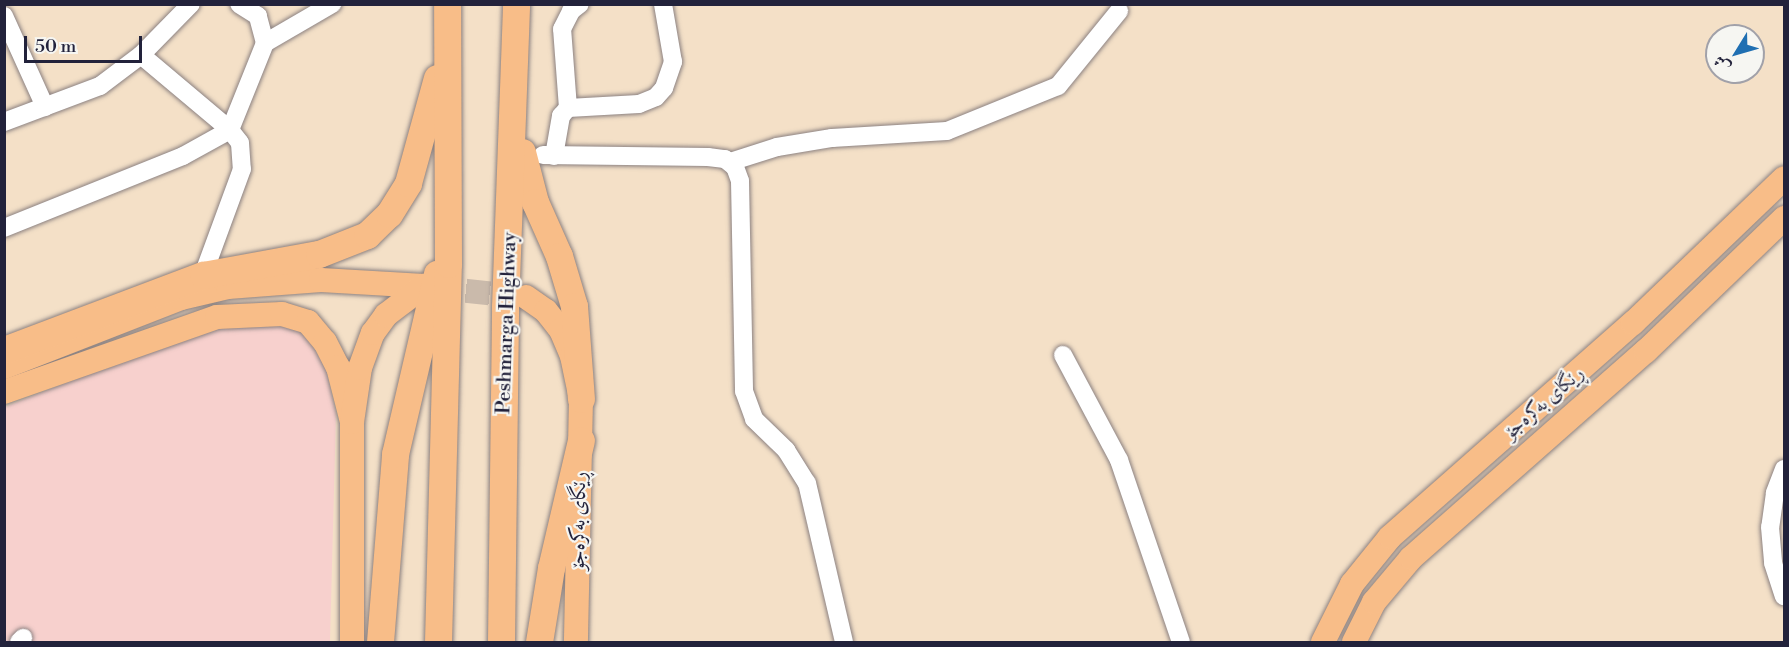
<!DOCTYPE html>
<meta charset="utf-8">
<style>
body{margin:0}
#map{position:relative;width:1789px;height:647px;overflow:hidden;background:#f4e0c7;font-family:"Libre Bodoni",Amiri,serif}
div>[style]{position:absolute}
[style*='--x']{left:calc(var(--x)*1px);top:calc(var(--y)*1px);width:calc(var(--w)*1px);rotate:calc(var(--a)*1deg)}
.built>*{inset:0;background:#f7d0cd}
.major-tunnel>*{height:24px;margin-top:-12px;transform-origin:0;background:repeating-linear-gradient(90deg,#cabaab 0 24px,transparent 0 36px)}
.roads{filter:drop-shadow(0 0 2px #8b8181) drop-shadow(0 0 2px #8b8181)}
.minor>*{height:18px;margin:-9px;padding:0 9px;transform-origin:9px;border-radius:9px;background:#fff}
.major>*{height:24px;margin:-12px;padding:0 12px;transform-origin:12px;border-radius:12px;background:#f8bd88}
.highway>*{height:27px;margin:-13.5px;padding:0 13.5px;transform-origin:13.5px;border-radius:13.5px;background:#f8bd88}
span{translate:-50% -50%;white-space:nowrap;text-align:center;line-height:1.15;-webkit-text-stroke:4.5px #f6f6f2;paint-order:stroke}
.street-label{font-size:20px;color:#22223b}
.frame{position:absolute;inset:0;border:6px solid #22223b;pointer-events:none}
.north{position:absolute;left:1705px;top:24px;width:60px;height:60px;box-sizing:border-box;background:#f6f6f2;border:2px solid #a1a1a9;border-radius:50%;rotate:233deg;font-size:16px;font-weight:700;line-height:24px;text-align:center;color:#22223b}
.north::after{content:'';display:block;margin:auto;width:21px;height:27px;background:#1f6fb2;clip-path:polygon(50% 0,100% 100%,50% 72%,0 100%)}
.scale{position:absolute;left:24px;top:36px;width:118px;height:27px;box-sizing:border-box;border:3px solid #22223b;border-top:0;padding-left:8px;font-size:18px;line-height:21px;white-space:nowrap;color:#22223b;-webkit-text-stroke:4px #f6f6f2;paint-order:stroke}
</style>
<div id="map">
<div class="built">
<div style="clip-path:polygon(235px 324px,292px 326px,305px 334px,326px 368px,336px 414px,330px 642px,5px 642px,5px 407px,179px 338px)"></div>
</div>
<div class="major-tunnel">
<div style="--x:430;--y:287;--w:94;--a:6.1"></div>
</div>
<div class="roads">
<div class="minor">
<div style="--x:4;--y:16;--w:100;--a:65.7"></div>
<div style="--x:265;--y:43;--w:78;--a:-30.2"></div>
<div style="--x:141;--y:55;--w:116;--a:40.1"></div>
<div style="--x:230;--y:130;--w:16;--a:52"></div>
<div style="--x:240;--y:143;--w:26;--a:86"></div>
<div style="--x:242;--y:169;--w:113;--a:110.2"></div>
<div style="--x:568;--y:108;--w:79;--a:-94.3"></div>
<div style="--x:562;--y:29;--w:20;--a:-63"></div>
<div style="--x:571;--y:11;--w:11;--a:-38"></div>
<div style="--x:4;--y:122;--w:103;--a:-20.6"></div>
<div style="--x:100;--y:86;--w:51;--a:-37.1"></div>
<div style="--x:141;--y:55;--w:71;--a:-45.6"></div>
<div style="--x:543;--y:155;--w:165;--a:0.7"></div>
<div style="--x:708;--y:157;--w:17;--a:7"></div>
<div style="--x:725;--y:159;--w:13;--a:39"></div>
<div style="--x:735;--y:167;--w:15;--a:70"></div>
<div style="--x:740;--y:181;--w:210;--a:88.9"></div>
<div style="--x:744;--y:391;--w:30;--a:70"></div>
<div style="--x:754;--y:419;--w:45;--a:44.1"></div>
<div style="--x:786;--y:450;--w:39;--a:58"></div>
<div style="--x:807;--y:483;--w:163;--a:76.9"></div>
<div style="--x:554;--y:156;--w:41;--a:-80.1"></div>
<div style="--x:561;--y:116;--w:11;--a:-49"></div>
<div style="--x:568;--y:108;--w:71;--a:-3.2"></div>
<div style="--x:639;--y:104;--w:18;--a:-22"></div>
<div style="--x:656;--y:97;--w:12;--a:-48"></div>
<div style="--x:664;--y:88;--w:28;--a:-71"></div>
<div style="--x:673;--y:62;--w:59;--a:-99.8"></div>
<div style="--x:730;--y:162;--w:49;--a:-17.7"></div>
<div style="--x:777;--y:147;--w:56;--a:-9.3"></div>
<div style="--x:832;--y:138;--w:115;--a:-3.5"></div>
<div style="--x:947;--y:131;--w:120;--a:-22.1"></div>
<div style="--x:1058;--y:86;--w:97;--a:-50.9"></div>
<div style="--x:4;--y:228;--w:193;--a:-21.9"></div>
<div style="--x:183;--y:156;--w:54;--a:-29"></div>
<div style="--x:230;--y:130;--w:94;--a:-68.1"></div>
<div style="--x:265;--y:43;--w:28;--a:-105"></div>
<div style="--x:258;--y:16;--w:22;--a:-148"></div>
<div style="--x:1063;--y:355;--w:119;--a:61.9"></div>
<div style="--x:1119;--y:460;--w:192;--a:71.2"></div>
<div style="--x:1784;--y:469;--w:26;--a:111"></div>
<div style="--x:1775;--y:493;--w:34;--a:98"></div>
<div style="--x:1770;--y:527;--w:36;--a:85"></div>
<div style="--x:1773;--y:563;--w:35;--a:72"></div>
<div style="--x:19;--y:642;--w:6;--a:-45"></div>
</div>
<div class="major">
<div style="--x:526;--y:297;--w:24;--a:35"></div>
<div style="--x:546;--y:311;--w:24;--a:52"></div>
<div style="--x:561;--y:330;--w:28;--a:67"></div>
<div style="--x:572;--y:356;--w:44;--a:78.2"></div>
<div style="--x:581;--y:399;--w:243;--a:91.2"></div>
<div style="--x:4;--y:367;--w:190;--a:-21.3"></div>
<div style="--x:181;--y:298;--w:48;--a:-13.2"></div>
<div style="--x:228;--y:287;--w:93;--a:-4.3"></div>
<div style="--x:321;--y:280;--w:103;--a:3.3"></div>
<div style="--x:4;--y:392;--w:226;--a:-19.4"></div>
<div style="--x:217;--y:317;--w:65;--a:-2.6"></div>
<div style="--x:282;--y:314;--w:27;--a:17"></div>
<div style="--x:308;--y:322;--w:26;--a:50"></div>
<div style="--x:325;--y:342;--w:28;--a:63"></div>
<div style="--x:338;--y:367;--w:57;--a:75.7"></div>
<div style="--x:352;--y:642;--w:220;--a:-90"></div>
<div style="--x:352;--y:422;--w:55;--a:-81.6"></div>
<div style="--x:360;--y:368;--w:37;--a:-70"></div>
<div style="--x:373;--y:333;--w:22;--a:-54"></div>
<div style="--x:386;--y:315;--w:48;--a:-37.3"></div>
<div style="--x:1323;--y:642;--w:65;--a:-63.4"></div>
<div style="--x:1352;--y:584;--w:60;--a:-51"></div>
<div style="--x:1390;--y:537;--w:324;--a:-41.4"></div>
<div style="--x:1633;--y:323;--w:209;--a:-43.8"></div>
<div style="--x:1354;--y:642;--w:45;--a:-63.4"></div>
<div style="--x:1374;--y:602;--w:57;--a:-49.9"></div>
<div style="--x:1411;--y:558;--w:313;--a:-41.4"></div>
<div style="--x:1646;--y:351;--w:192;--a:-43.9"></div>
</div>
<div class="highway">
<div style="--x:522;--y:152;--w:52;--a:75.4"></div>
<div style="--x:535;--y:202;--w:59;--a:66"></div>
<div style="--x:559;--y:256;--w:52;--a:73.3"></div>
<div style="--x:574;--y:306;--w:93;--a:85.7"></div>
<div style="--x:4;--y:350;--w:213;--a:-20.7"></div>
<div style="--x:203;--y:275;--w:118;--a:-10.3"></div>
<div style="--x:319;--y:254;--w:52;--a:-21.6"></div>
<div style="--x:367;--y:235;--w:30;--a:-44"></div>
<div style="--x:389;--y:214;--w:36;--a:-58"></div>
<div style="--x:408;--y:183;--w:109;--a:-74.6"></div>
<div style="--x:380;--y:642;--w:189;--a:-85.4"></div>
<div style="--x:395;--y:454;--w:185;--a:-76.9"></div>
<div style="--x:438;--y:642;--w:378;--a:-88.5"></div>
<div style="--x:448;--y:264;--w:260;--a:-90.2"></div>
<div style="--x:501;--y:642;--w:335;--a:-89.3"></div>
<div style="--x:505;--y:307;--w:303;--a:-87.9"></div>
<div style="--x:539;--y:642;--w:75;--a:-80.8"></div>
<div style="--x:551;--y:568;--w:131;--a:-76.8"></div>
</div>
</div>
<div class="street-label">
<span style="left:507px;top:323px;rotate:-88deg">Peshmarga Highway</span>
<span style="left:1544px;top:403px;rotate:-41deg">ڕێگای بەکرەجۆ</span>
<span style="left:579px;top:521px;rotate:-89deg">ڕێگای بەکرەجۆ</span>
</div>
<div class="frame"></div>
<div class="north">ش</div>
<div class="scale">50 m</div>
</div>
